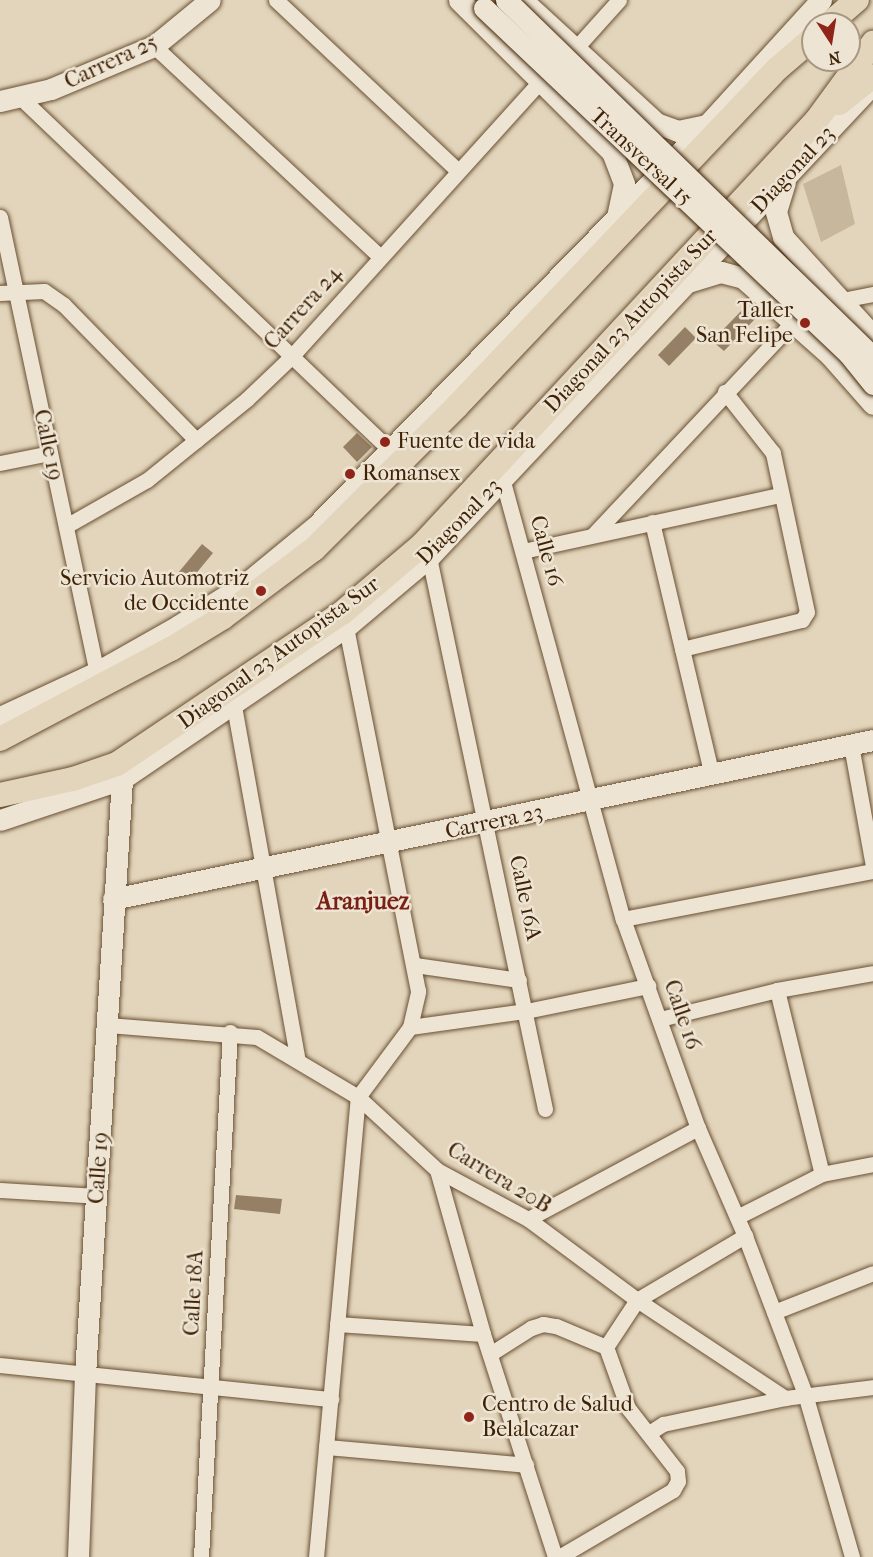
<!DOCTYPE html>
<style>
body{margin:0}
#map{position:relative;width:873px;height:1557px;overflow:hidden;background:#e3d5bb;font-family:"IM FELL French Canon",serif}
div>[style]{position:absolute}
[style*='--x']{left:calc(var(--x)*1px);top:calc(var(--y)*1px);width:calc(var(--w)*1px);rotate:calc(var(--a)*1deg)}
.green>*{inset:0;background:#c7b79c}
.building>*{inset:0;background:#958065}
.roads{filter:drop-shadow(0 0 2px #695034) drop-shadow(0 0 2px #695034)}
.street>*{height:15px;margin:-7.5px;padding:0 7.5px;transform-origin:7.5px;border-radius:7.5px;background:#ede4d3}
.secondary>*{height:21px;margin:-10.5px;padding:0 10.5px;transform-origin:10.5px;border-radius:10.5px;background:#ede4d3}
.primary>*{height:24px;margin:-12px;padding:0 12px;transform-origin:12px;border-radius:12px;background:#e3d5bb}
.bridges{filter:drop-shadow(0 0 2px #402307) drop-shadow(0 0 2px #402307)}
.secondary-bridge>*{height:21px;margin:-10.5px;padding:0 10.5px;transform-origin:10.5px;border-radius:10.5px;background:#ede4d3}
.dots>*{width:16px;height:16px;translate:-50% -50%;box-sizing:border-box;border:3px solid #ede4d3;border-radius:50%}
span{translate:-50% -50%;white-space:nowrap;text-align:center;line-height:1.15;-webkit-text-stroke:5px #ede4d3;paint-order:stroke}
.street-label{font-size:22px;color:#402307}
.poi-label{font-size:22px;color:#402307}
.right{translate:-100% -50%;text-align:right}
.left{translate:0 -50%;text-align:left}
.neighbourhood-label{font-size:24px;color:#7a1f14;font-weight:700}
.north{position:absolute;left:801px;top:12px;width:60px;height:60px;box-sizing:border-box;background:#ede4d3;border:2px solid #a89781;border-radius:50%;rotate:168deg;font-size:16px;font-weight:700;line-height:24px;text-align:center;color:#402307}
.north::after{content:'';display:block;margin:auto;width:21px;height:27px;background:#8f2418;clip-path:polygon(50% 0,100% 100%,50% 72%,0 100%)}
</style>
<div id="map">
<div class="green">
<div style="clip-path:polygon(841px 165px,855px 224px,821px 242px,803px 184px)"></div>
</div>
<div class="building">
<div style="clip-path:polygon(744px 308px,755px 319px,724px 351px,712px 341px)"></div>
<div style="clip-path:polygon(685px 327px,696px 338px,669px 366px,658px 355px)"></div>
<div style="clip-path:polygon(357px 433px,372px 447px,357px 462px,343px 447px)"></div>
<div style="clip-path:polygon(202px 544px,213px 553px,189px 582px,178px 573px)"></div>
<div style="clip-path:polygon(236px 1195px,282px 1199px,280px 1214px,234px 1209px)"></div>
</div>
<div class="roads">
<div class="street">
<div style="--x:276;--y:0;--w:248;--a:43.2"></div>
<div style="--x:154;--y:46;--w:308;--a:43"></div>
<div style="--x:575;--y:49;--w:66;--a:-48.1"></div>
<div style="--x:19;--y:96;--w:513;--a:43.66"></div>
<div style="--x:0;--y:217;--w:465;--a:78"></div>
<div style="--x:0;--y:293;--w:44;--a:-2.6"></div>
<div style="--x:44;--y:291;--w:24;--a:35"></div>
<div style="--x:64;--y:305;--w:189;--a:45.6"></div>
<div style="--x:842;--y:300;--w:32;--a:-11"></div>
<div style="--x:0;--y:463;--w:51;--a:-11.3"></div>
<div style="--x:502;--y:478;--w:457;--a:74.7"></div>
<div style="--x:623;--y:919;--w:222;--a:70.3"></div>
<div style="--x:698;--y:1128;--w:118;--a:66.5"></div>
<div style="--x:745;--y:1236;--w:169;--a:69.2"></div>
<div style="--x:805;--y:1394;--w:170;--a:73.9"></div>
<div style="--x:652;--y:522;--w:261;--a:76.7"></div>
<div style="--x:66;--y:526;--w:93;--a:-29.6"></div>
<div style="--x:147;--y:480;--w:129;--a:-39"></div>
<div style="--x:247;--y:399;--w:61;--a:-43.7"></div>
<div style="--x:291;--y:357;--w:373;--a:-47.9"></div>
<div style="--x:593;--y:535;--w:294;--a:-46.8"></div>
<div style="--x:523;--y:551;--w:262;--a:-12.3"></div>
<div style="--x:429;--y:557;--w:564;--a:78.13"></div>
<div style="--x:682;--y:649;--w:123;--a:-13.6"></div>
<div style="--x:802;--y:620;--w:9;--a:-58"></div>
<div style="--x:807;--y:612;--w:163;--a:-102.1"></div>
<div style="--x:773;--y:453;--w:78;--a:-128.2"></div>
<div style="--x:234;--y:706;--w:360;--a:79.8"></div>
<div style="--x:851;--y:745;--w:123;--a:79.7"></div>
<div style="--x:623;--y:919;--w:255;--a:-10.9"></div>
<div style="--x:415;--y:965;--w:105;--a:8.2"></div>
<div style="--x:777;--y:990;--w:189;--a:76.3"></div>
<div style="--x:660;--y:1019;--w:121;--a:-13.9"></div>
<div style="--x:777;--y:990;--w:97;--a:-10"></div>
<div style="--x:108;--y:1025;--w:149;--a:4.6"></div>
<div style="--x:257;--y:1037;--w:117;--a:30.7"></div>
<div style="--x:358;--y:1097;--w:108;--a:42.7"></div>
<div style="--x:437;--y:1170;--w:103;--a:28.3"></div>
<div style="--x:528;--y:1219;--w:136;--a:36.6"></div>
<div style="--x:637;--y:1300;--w:178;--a:33.5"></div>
<div style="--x:410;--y:1027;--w:117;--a:-7.9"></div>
<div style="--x:526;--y:1011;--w:125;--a:-11.6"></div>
<div style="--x:437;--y:1170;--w:170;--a:74.3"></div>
<div style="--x:483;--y:1334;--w:234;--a:72.1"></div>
<div style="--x:0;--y:1190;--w:97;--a:3.5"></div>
<div style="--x:737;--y:1217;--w:95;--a:-26.8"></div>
<div style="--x:822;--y:1174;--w:52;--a:-11.1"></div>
<div style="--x:528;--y:1219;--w:193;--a:-28.2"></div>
<div style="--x:774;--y:1312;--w:106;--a:-21.5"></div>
<div style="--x:337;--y:1324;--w:146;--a:3.9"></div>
<div style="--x:606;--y:1347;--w:56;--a:-56.6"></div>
<div style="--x:637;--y:1300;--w:126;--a:-30.7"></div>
<div style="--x:490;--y:1354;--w:49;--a:-32.4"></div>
<div style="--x:531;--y:1328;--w:13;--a:-18"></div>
<div style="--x:543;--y:1324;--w:13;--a:9"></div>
<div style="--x:556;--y:1326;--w:54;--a:22.8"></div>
<div style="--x:0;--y:1365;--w:333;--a:5.9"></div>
<div style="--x:649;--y:1433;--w:17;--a:-33"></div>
<div style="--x:663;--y:1424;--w:125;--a:-12"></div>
<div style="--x:785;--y:1398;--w:89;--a:-7.1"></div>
<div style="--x:326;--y:1447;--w:201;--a:5.1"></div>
<div style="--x:201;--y:1557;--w:526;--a:-86.84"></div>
<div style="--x:316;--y:1557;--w:462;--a:-84.8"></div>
<div style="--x:358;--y:1097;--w:87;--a:-53.4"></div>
<div style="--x:410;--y:1027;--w:37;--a:-77"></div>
<div style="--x:418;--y:991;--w:371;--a:-101.2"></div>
<div style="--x:559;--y:1557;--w:132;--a:-30.4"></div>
<div style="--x:673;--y:1490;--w:10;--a:-61"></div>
<div style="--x:678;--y:1481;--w:10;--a:-96"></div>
<div style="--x:677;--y:1471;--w:80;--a:-127.9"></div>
<div style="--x:628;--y:1408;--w:65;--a:-109.8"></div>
</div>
<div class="secondary">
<div style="--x:459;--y:0;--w:216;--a:44.8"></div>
<div style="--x:612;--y:152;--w:34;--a:69"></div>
<div style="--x:624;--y:184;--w:33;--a:102"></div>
<div style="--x:522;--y:0;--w:182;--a:42.5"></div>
<div style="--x:656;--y:123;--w:23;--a:20"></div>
<div style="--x:678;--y:131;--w:30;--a:-12"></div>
<div style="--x:0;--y:101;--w:52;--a:-13.2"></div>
<div style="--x:51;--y:89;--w:112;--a:-22.7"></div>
<div style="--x:154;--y:46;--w:72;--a:-39.4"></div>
<div style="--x:785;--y:182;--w:31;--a:107"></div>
<div style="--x:776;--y:212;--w:26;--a:74"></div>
<div style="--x:783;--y:237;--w:134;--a:47.7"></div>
<div style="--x:688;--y:282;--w:34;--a:-17"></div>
<div style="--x:721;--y:272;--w:23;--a:15"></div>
<div style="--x:743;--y:278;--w:116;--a:41.5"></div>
<div style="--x:830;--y:355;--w:65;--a:48.7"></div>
<div style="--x:0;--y:717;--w:107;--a:-24.9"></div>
<div style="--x:97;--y:672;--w:93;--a:-29.6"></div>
<div style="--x:178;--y:626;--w:83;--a:-32.2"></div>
<div style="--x:248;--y:582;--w:88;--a:-39.5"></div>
<div style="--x:316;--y:526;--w:560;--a:-45.72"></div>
<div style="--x:707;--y:125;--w:169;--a:-47.6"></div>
<div style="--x:0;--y:820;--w:129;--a:-18.6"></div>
<div style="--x:122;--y:779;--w:271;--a:-34.2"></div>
<div style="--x:346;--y:627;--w:109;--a:-40.1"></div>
<div style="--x:429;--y:557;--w:637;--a:-46.84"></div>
<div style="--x:113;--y:899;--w:776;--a:-11.82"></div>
<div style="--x:78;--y:1557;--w:183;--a:-87.8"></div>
<div style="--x:85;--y:1374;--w:596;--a:-86.44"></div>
</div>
<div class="primary">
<div style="--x:829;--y:24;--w:37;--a:-41"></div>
<div style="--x:839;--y:103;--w:43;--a:-38.5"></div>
<div style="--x:0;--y:739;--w:193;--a:-27.8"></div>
<div style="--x:171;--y:649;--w:60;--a:-31.3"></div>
<div style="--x:222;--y:618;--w:115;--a:-36.9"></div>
<div style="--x:314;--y:549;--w:202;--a:-45"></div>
<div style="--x:457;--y:406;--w:465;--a:-46.5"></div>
<div style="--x:777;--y:69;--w:48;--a:-40.7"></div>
<div style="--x:0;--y:795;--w:75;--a:-12.4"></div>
<div style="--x:73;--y:779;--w:46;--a:-18.8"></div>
<div style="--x:117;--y:764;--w:271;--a:-33.9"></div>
<div style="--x:342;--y:613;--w:106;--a:-40.4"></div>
<div style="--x:423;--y:544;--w:577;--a:-47.11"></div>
<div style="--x:816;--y:121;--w:97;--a:-53.8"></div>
</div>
</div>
<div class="bridges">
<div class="secondary-bridge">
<div style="--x:506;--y:0;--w:512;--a:44.21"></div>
<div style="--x:484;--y:8;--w:502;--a:43.46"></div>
<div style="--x:848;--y:353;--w:40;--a:51"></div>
</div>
</div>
<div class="dots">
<div style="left:805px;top:323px;background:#8f2418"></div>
<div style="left:385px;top:442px;background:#8f2418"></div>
<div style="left:350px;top:474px;background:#8f2418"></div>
<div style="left:261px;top:591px;background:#8f2418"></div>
<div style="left:469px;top:1417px;background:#8f2418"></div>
</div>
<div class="street-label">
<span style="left:111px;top:62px;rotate:-25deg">Carrera 25</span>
<span style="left:641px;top:157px;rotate:43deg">Transversal 15</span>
<span style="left:793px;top:170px;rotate:-47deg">Diagonal 23</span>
<span style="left:303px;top:308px;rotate:-48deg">Carrera 24</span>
<span style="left:631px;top:321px;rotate:-47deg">Diagonal 23 Autopista Sur</span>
<span style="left:48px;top:445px;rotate:78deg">Calle 19</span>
<span style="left:459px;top:522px;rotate:-46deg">Diagonal 23</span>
<span style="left:546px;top:551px;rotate:75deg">Calle 16</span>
<span style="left:279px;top:653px;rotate:-36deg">Diagonal 23 Autopista Sur</span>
<span style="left:494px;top:822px;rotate:-12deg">Carrera 23</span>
<span style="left:525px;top:898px;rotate:78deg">Calle 16A</span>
<span style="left:682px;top:1015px;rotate:71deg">Calle 16</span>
<span style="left:99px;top:1168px;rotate:-86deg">Calle 19</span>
<span style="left:499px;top:1178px;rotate:31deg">Carrera 20B</span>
<span style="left:194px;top:1293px;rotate:-87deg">Calle 18A</span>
</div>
<div class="poi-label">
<span class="right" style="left:793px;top:323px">Taller<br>San Felipe</span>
<span class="left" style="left:397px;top:442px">Fuente de vida</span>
<span class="left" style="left:362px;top:474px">Romansex</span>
<span class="right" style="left:249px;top:591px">Servicio Automotriz<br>de Occidente</span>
<span class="left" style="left:482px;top:1417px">Centro de Salud<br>Belalcazar</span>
</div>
<div class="neighbourhood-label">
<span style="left:363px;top:902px">Aranjuez</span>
</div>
<div class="north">N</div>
</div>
